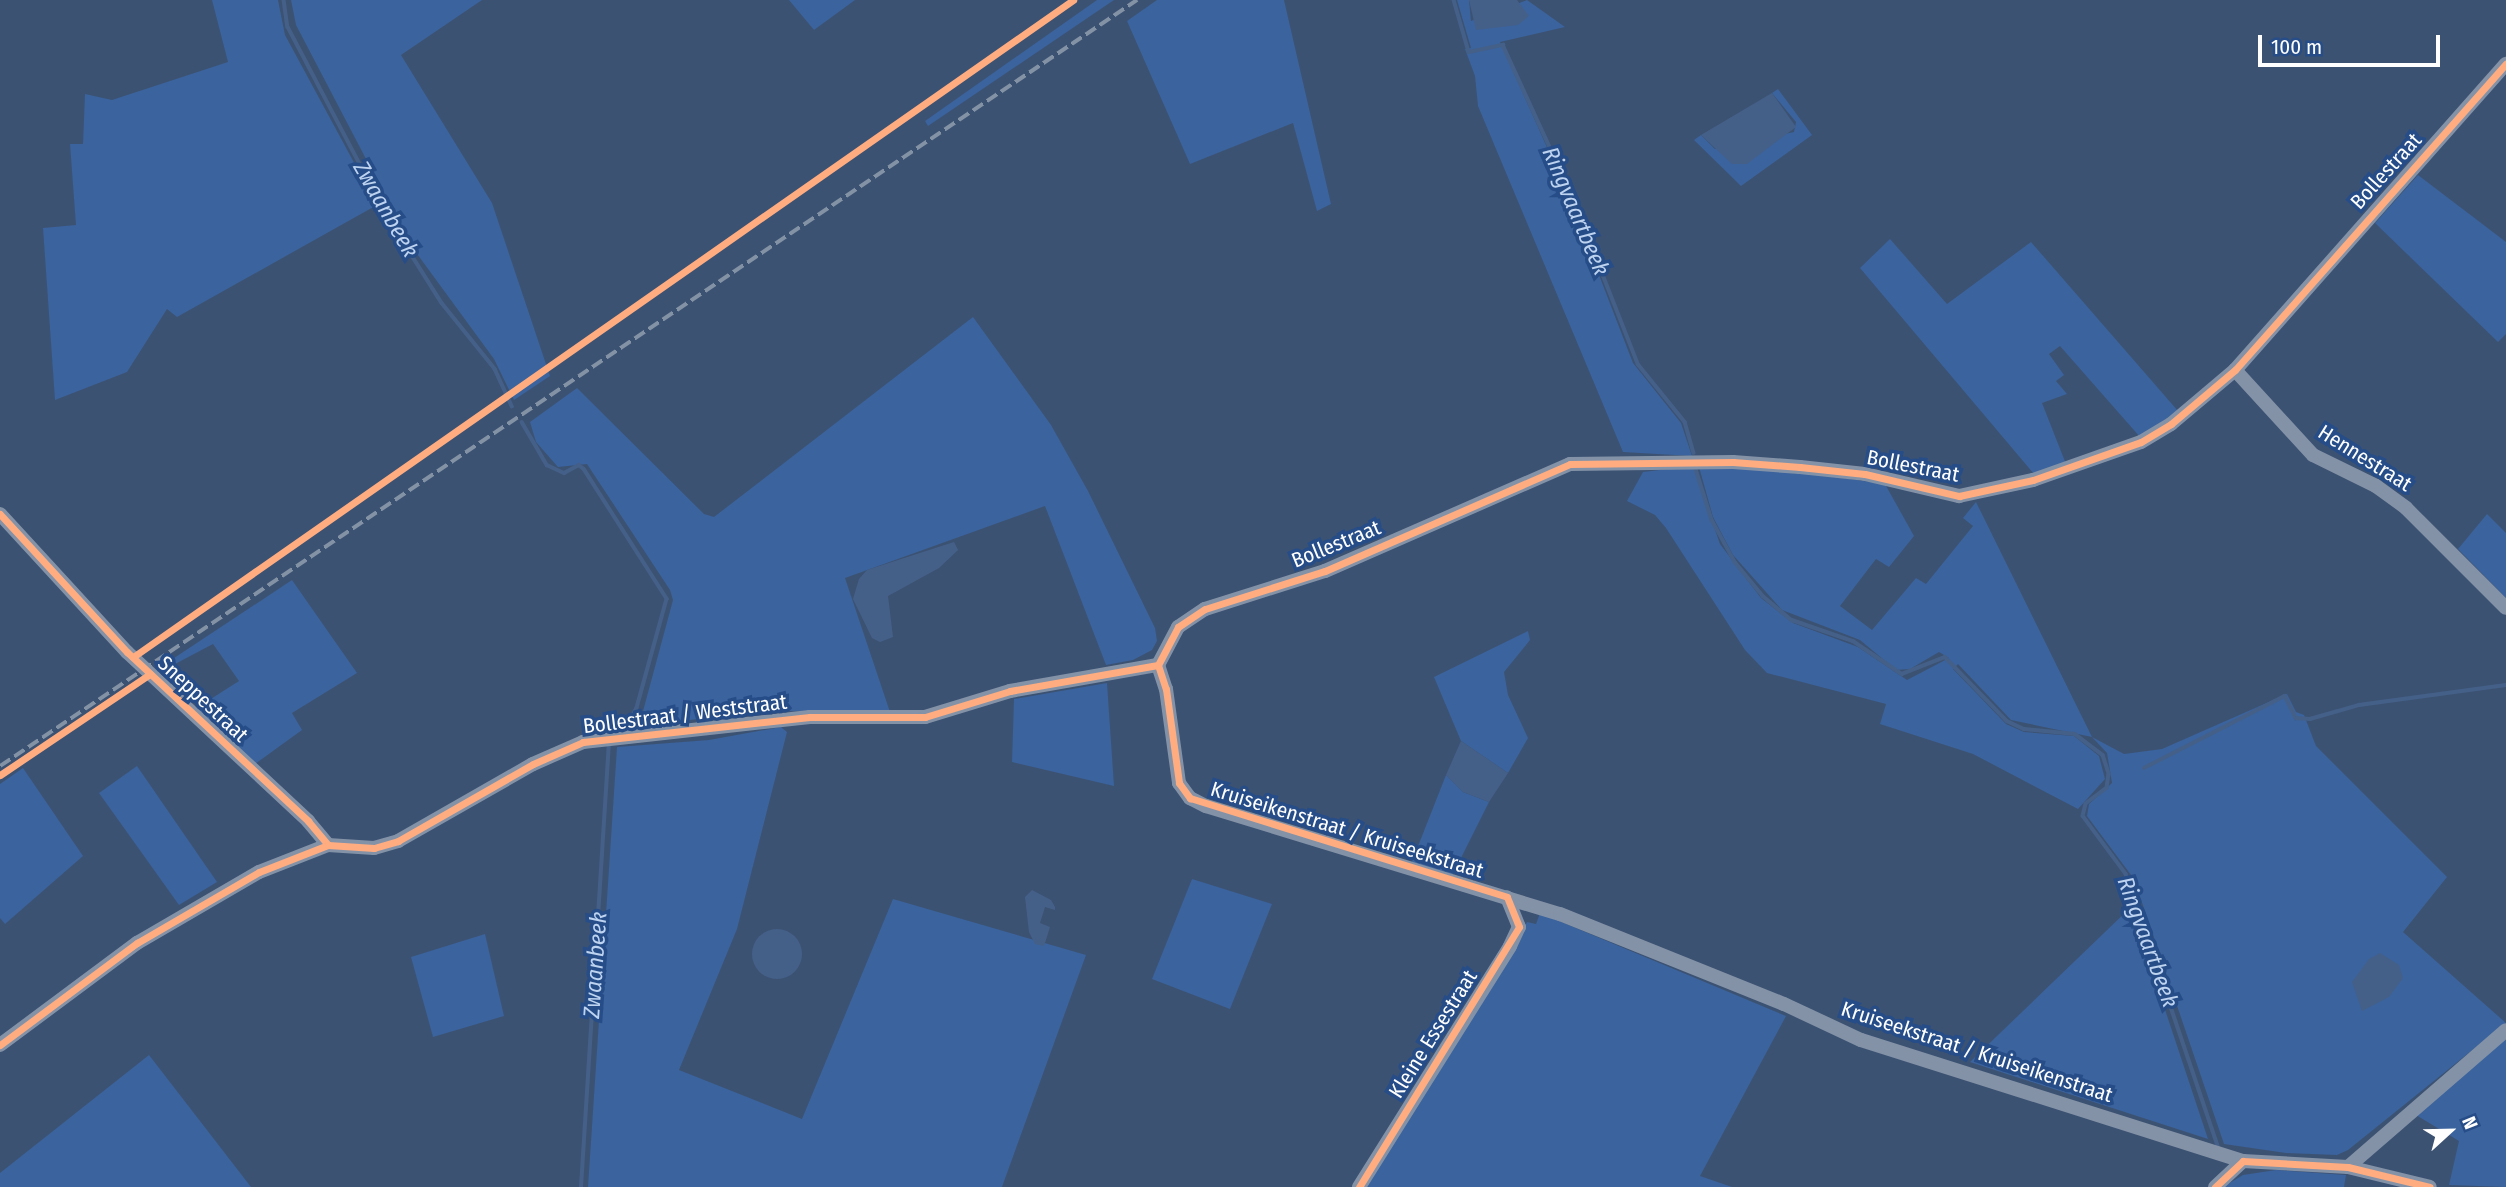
<!DOCTYPE html>
<style>
body{margin:0}
#map{position:relative;width:2506px;height:1187px;overflow:hidden;background:#3c5272;font-family:"Fira Sans Condensed",sans-serif}
div>[style]{position:absolute}
[style*='--x']{left:calc(var(--x)*1px);top:calc(var(--y)*1px);width:calc(var(--w)*1px);rotate:calc(var(--a)*1deg)}
.green>*{inset:0;background:#3b639d}
.water>*{inset:0;background:#446089}
.round{border-radius:50%}
.stream>*{height:3.5px;margin:-1.75px;padding:0 1.75px;transform-origin:1.75px;border-radius:1.75px;background:#446089}
.street>*{height:14px;margin:-7px;padding:0 7px;transform-origin:7px;border-radius:7px;background:#8392a7}
.rail>*{height:3.5px;margin-top:-1.75px;transform-origin:0;background:repeating-linear-gradient(90deg,#8392a5 0 12px,transparent 0 17px)}
.cycleway>*{height:7px;margin:-3.5px;padding:0 3.5px;transform-origin:3.5px;border-radius:3.5px;background:#ffac80}
span{translate:-50% -50%;white-space:nowrap;text-align:center;line-height:1.15;-webkit-text-stroke:7px #264d88;paint-order:stroke}
.street-label{font-size:21px;color:#fff}
.water-label{font-size:23px;color:#bed3f0;font-style:italic}
.north{position:absolute;left:2415px;top:1096px;width:70px;height:70px;-webkit-text-stroke:5px #264d88;paint-order:stroke;rotate:68deg;font-size:19px;font-weight:700;line-height:28px;text-align:center;color:#fff}
.north::after{content:'';display:block;margin:auto;width:24px;height:32px;background:#fff;clip-path:polygon(50% 0,100% 100%,50% 72%,0 100%)}
.scale{position:absolute;left:2258px;top:35px;width:182px;height:32px;box-sizing:border-box;border:4px solid #fff;border-top:0;padding-left:9px;font-size:21px;line-height:24px;white-space:nowrap;color:#fff;-webkit-text-stroke:5px #264d88;paint-order:stroke}
</style>
<div id="map">
<div class="green">
<div style="clip-path:polygon(212px 0,278px 0,285px 35px,377px 205px,177px 317px,167px 309px,127px 372px,55px 400px,43px 228px,76px 225px,70px 144px,83px 144px,85px 94px,112px 100px,228px 62px)"></div>
<div style="clip-path:polygon(291px 0,482px 0,401px 55px,492px 203px,550px 376px,514px 400px,494px 359px,412px 247px,296px 25px)"></div>
<div style="clip-path:polygon(789px 0,855px 0,814px 30px)"></div>
<div style="clip-path:polygon(1097px 0,1114px 0,928px 126px,925px 121px)"></div>
<div style="clip-path:polygon(1157px 0,1284px 0,1331px 204px,1317px 211px,1293px 123px,1190px 164px,1127px 21px)"></div>
<div style="clip-path:polygon(1457px 0,1469px 0,1471px 21px,1527px 0,1565px 27px,1500px 42px,1567px 192px,1633px 363px,1681px 423px,1692px 456px,1623px 452px,1478px 106px,1475px 76px,1465px 49px,1471px 48px)"></div>
<div style="clip-path:polygon(1778px 89px,1812px 135px,1741px 186px,1694px 140px,1701px 135px,1715px 149px,1794px 132px,1796px 122px,1772px 93px)"></div>
<div style="clip-path:polygon(2418px 175px,2506px 242px,2506px 334px,2498px 342px,2375px 223px)"></div>
<div style="clip-path:polygon(1890px 239px,1947px 304px,2031px 242px,2178px 411px,2140px 437px,2060px 346px,2049px 354px,2064px 375px,2056px 381px,2067px 394px,2042px 403px,2066px 464px,2034px 474px,1860px 268px)"></div>
<div style="clip-path:polygon(973px 317px,1051px 425px,1088px 491px,1155px 628px,1157px 641px,1152px 650px,1133px 660px,1106px 665px,1045px 506px,845px 578px,890px 712px,767px 711px,639px 726px,673px 600px,670px 590px,587px 464px,558px 467px,536px 442px,530px 422px,577px 388px,704px 514px,714px 517px)"></div>
<div style="clip-path:polygon(1693px 466px,1720px 544px,1761px 598px,1793px 623px,1858px 647px,1907px 680px,1949px 658px,1939px 652px,1910px 669px,1896px 670px,1860px 640px,1782px 610px,1733px 555px,1713px 517px,1699px 467px,1787px 470px,1885px 484px,1914px 536px,1889px 567px,1876px 559px,1840px 606px,1872px 630px,1916px 578px,1926px 584px,1973px 526px,1963px 518px,1976px 502px,2092px 737px,2124px 754px,2162px 749px,2287px 694px,2296px 712px,2304px 715px,2316px 746px,2447px 877px,2403px 932px,2506px 1023px,2348px 1150px,2337px 1155px,2286px 1153px,2224px 1144px,2134px 879px,2087px 816px,2089px 804px,2112px 783px,2107px 753px,2092px 737px,2011px 720px,1958px 664px,1953px 669px,2006px 724px,2024px 732px,2074px 736px,2099px 756px,2105px 779px,2078px 809px,1973px 754px,1880px 724px,1886px 704px,1767px 673px,1745px 650px,1666px 528px,1655px 515px,1627px 501px,1643px 472px)"></div>
<div style="clip-path:polygon(2487px 514px,2506px 533px,2506px 598px,2458px 549px)"></div>
<div style="clip-path:polygon(292px 580px,357px 673px,292px 713px,302px 730px,255px 764px,195px 709px,239px 681px,213px 644px,158px 673px,156px 670px)"></div>
<div style="clip-path:polygon(1528px 631px,1530px 640px,1504px 672px,1508px 695px,1528px 738px,1508px 773px,1461px 741px,1434px 677px)"></div>
<div style="clip-path:polygon(1107px 683px,1114px 786px,1012px 762px,1014px 699px)"></div>
<div style="clip-path:polygon(781px 727px,787px 732px,737px 929px,679px 1070px,802px 1119px,893px 899px,1086px 955px,1002px 1187px,588px 1187px,617px 747px,709px 740px)"></div>
<div style="clip-path:polygon(137px 766px,217px 882px,179px 905px,99px 793px)"></div>
<div style="clip-path:polygon(23px 768px,83px 856px,5px 924px,0 918px,0 784px)"></div>
<div style="clip-path:polygon(1446px 775px,1463px 792px,1489px 802px,1452px 876px,1411px 864px)"></div>
<div style="clip-path:polygon(1192px 879px,1272px 904px,1230px 1009px,1152px 979px)"></div>
<div style="clip-path:polygon(2131px 907px,2208px 1139px,1970px 1062px)"></div>
<div style="clip-path:polygon(1540px 913px,1786px 1016px,1700px 1176px,1732px 1187px,1365px 1187px,1500px 973px,1527px 922px,1536px 924px)"></div>
<div style="clip-path:polygon(485px 934px,504px 1016px,433px 1037px,411px 957px)"></div>
<div style="clip-path:polygon(2506px 1037px,2506px 1187px,2449px 1185px,2459px 1141px,2416px 1115px)"></div>
<div style="clip-path:polygon(149px 1055px,251px 1187px,0 1187px,0 1173px)"></div>
<div style="clip-path:polygon(2276px 1170px,2346px 1175px,2344px 1187px,2223px 1187px,2243px 1175px)"></div>
</div>
<div class="water">
<div style="clip-path:polygon(1469px 0,1517px 0,1529px 16px,1518px 25px,1476px 30px)"></div>
<div style="clip-path:polygon(1772px 93px,1796px 127px,1747px 164px,1732px 164px,1701px 135px)"></div>
<div style="clip-path:polygon(954px 542px,958px 550px,939px 568px,888px 596px,893px 637px,880px 642px,872px 638px,853px 599px,859px 579px,867px 570px)"></div>
<div style="clip-path:polygon(1461px 741px,1508px 773px,1489px 802px,1463px 792px,1446px 775px)"></div>
<div style="clip-path:polygon(1032px 890px,1051px 900px,1055px 907px,1055px 910px,1045px 907px,1040px 923px,1050px 927px,1044px 946px,1035px 944px,1029px 932px,1025px 897px)"></div>
<div class="round" style="left:752px;top:929px;width:50px;height:50px"></div>
<div style="clip-path:polygon(2380px 953px,2399px 965px,2403px 978px,2389px 997px,2362px 1011px,2352px 982px,2369px 959px)"></div>
</div>
<div class="stream">
<div style="--x:284;--y:0;--w:27;--a:82"></div>
<div style="--x:288;--y:27;--w:217;--a:62.3"></div>
<div style="--x:389;--y:219;--w:99;--a:57.8"></div>
<div style="--x:442;--y:303;--w:85;--a:51.2"></div>
<div style="--x:495;--y:369;--w:41;--a:65.3"></div>
<div style="--x:1454;--y:0;--w:54;--a:73.9"></div>
<div style="--x:1469;--y:52;--w:35;--a:-12"></div>
<div style="--x:1503;--y:45;--w:161;--a:65.3"></div>
<div style="--x:1570;--y:191;--w:186;--a:68.5"></div>
<div style="--x:1638;--y:364;--w:75;--a:51"></div>
<div style="--x:1685;--y:422;--w:32;--a:74"></div>
<div style="--x:522;--y:422;--w:50;--a:59.8"></div>
<div style="--x:547;--y:465;--w:19;--a:25"></div>
<div style="--x:564;--y:473;--w:17;--a:-28"></div>
<div style="--x:579;--y:465;--w:6;--a:39"></div>
<div style="--x:584;--y:469;--w:154;--a:57.4"></div>
<div style="--x:667;--y:599;--w:113;--a:105.4"></div>
<div style="--x:637;--y:708;--w:13;--a:119"></div>
<div style="--x:631;--y:719;--w:25;--a:159"></div>
<div style="--x:1696;--y:469;--w:53;--a:72.6"></div>
<div style="--x:1712;--y:520;--w:48;--a:61.3"></div>
<div style="--x:1735;--y:562;--w:44;--a:50.5"></div>
<div style="--x:1763;--y:596;--w:38;--a:40"></div>
<div style="--x:1792;--y:620;--w:65;--a:19"></div>
<div style="--x:1853;--y:641;--w:59;--a:34"></div>
<div style="--x:1902;--y:674;--w:46;--a:-21.6"></div>
<div style="--x:1945;--y:657;--w:89;--a:45.9"></div>
<div style="--x:2007;--y:721;--w:19;--a:25"></div>
<div style="--x:2024;--y:729;--w:51;--a:5.6"></div>
<div style="--x:2075;--y:734;--w:35;--a:37"></div>
<div style="--x:2103;--y:755;--w:20;--a:72"></div>
<div style="--x:2109;--y:774;--w:14;--a:98"></div>
<div style="--x:2107;--y:788;--w:26;--a:143"></div>
<div style="--x:2086;--y:804;--w:12;--a:104"></div>
<div style="--x:2083;--y:816;--w:72;--a:53.4"></div>
<div style="--x:2126;--y:874;--w:289;--a:71.3"></div>
<div style="--x:2144;--y:768;--w:158;--a:-27.1"></div>
<div style="--x:2285;--y:696;--w:25;--a:63"></div>
<div style="--x:2296;--y:718;--w:14;--a:4"></div>
<div style="--x:2310;--y:719;--w:51;--a:-15.9"></div>
<div style="--x:2359;--y:705;--w:148;--a:-7.7"></div>
<div style="--x:581;--y:1187;--w:445;--a:-86.4"></div>
</div>
<div class="street">
<div style="--x:2235;--y:370;--w:115;--a:47.5"></div>
<div style="--x:2313;--y:455;--w:70;--a:26.2"></div>
<div style="--x:2376;--y:486;--w:37;--a:36"></div>
<div style="--x:2406;--y:508;--w:141;--a:45"></div>
<div style="--x:0;--y:514;--w:188;--a:47.4"></div>
<div style="--x:127;--y:652;--w:248;--a:43"></div>
<div style="--x:308;--y:821;--w:31;--a:50"></div>
<div style="--x:1158;--y:665;--w:43;--a:-62.2"></div>
<div style="--x:1178;--y:627;--w:32;--a:-34"></div>
<div style="--x:1205;--y:609;--w:126;--a:-17.6"></div>
<div style="--x:1325;--y:571;--w:267;--a:-23.6"></div>
<div style="--x:1570;--y:464;--w:163;--a:-0.7"></div>
<div style="--x:1733;--y:462;--w:67;--a:4.3"></div>
<div style="--x:1800;--y:467;--w:65;--a:6.1"></div>
<div style="--x:1865;--y:474;--w:97;--a:13.2"></div>
<div style="--x:1959;--y:496;--w:76;--a:-12.2"></div>
<div style="--x:2033;--y:480;--w:114;--a:-19.4"></div>
<div style="--x:2141;--y:442;--w:35;--a:-31"></div>
<div style="--x:2171;--y:424;--w:84;--a:-40.2"></div>
<div style="--x:2235;--y:370;--w:409;--a:-48.5"></div>
<div style="--x:1158;--y:665;--w:25;--a:72"></div>
<div style="--x:1166;--y:689;--w:95;--a:82.1"></div>
<div style="--x:1179;--y:783;--w:19;--a:54"></div>
<div style="--x:1190;--y:798;--w:18;--a:27"></div>
<div style="--x:1206;--y:806;--w:370;--a:17"></div>
<div style="--x:1560;--y:914;--w:241;--a:21.9"></div>
<div style="--x:1784;--y:1004;--w:85;--a:25.1"></div>
<div style="--x:1861;--y:1040;--w:401;--a:17.6"></div>
<div style="--x:2243;--y:1161;--w:105;--a:3.3"></div>
<div style="--x:2348;--y:1167;--w:84;--a:13.7"></div>
<div style="--x:0;--y:1045;--w:171;--a:-36.7"></div>
<div style="--x:137;--y:943;--w:141;--a:-30.2"></div>
<div style="--x:259;--y:872;--w:74;--a:-21.4"></div>
<div style="--x:328;--y:845;--w:46;--a:3.7"></div>
<div style="--x:374;--y:848;--w:25;--a:-16"></div>
<div style="--x:398;--y:841;--w:155;--a:-29.7"></div>
<div style="--x:533;--y:764;--w:55;--a:-23.7"></div>
<div style="--x:583;--y:742;--w:228;--a:-6.3"></div>
<div style="--x:810;--y:717;--w:115;--a:0"></div>
<div style="--x:925;--y:717;--w:89;--a:-17"></div>
<div style="--x:1010;--y:691;--w:150;--a:-10"></div>
<div style="--x:2348;--y:1167;--w:209;--a:-40.9"></div>
<div style="--x:1359;--y:1187;--w:284;--a:-57.9"></div>
<div style="--x:1510;--y:946;--w:21;--a:-65"></div>
<div style="--x:1519;--y:927;--w:32;--a:-112"></div>
<div style="--x:2215;--y:1187;--w:38;--a:-43"></div>
</div>
<div class="rail">
<div style="--x:0;--y:766;--w:1371;--a:-33.97"></div>
</div>
<div class="cycleway">
<div style="--x:0;--y:514;--w:188;--a:47.4"></div>
<div style="--x:127;--y:652;--w:248;--a:43"></div>
<div style="--x:308;--y:821;--w:31;--a:50"></div>
<div style="--x:133;--y:657;--w:1147;--a:-34.95"></div>
<div style="--x:1158;--y:665;--w:43;--a:-62.2"></div>
<div style="--x:1178;--y:627;--w:32;--a:-34"></div>
<div style="--x:1205;--y:609;--w:126;--a:-17.6"></div>
<div style="--x:1325;--y:571;--w:267;--a:-23.6"></div>
<div style="--x:1570;--y:464;--w:163;--a:-0.7"></div>
<div style="--x:1733;--y:462;--w:67;--a:4.3"></div>
<div style="--x:1800;--y:467;--w:65;--a:6.1"></div>
<div style="--x:1865;--y:474;--w:97;--a:13.2"></div>
<div style="--x:1959;--y:496;--w:76;--a:-12.2"></div>
<div style="--x:2033;--y:480;--w:114;--a:-19.4"></div>
<div style="--x:2141;--y:442;--w:35;--a:-31"></div>
<div style="--x:2171;--y:424;--w:84;--a:-40.2"></div>
<div style="--x:2235;--y:370;--w:409;--a:-48.5"></div>
<div style="--x:1158;--y:665;--w:25;--a:72"></div>
<div style="--x:1166;--y:689;--w:95;--a:82.1"></div>
<div style="--x:1179;--y:783;--w:19;--a:54"></div>
<div style="--x:1190;--y:798;--w:332;--a:17.3"></div>
<div style="--x:1507;--y:897;--w:32;--a:68"></div>
<div style="--x:1519;--y:927;--w:305;--a:121.6"></div>
<div style="--x:0;--y:775;--w:181;--a:-34"></div>
<div style="--x:0;--y:1045;--w:171;--a:-36.7"></div>
<div style="--x:137;--y:943;--w:141;--a:-30.2"></div>
<div style="--x:259;--y:872;--w:74;--a:-21.4"></div>
<div style="--x:328;--y:845;--w:46;--a:3.7"></div>
<div style="--x:374;--y:848;--w:25;--a:-16"></div>
<div style="--x:398;--y:841;--w:155;--a:-29.7"></div>
<div style="--x:533;--y:764;--w:55;--a:-23.7"></div>
<div style="--x:583;--y:742;--w:228;--a:-6.3"></div>
<div style="--x:810;--y:717;--w:115;--a:0"></div>
<div style="--x:925;--y:717;--w:89;--a:-17"></div>
<div style="--x:1010;--y:691;--w:150;--a:-10"></div>
<div style="--x:2215;--y:1187;--w:38;--a:-43"></div>
<div style="--x:2243;--y:1161;--w:105;--a:3.3"></div>
<div style="--x:2348;--y:1167;--w:84;--a:13.7"></div>
</div>
<div class="street-label">
<span style="left:2386px;top:171px;rotate:-48deg">Bollestraat</span>
<span style="left:2365px;top:458px;rotate:32deg">Hennestraat</span>
<span style="left:1913px;top:466px;rotate:11deg">Bollestraat</span>
<span style="left:1336px;top:544px;rotate:-22deg">Bollestraat</span>
<span style="left:203px;top:699px;rotate:43deg">Sneppestraat</span>
<span style="left:685px;top:714px;rotate:-7deg">Bollestraat / Weststraat</span>
<span style="left:1347px;top:830px;rotate:17deg">Kruiseikenstraat / Kruiseekstraat</span>
<span style="left:1433px;top:1034px;rotate:-58deg">Kleine Essestraat</span>
<span style="left:1977px;top:1052px;rotate:18deg">Kruiseekstraat / Kruiseikenstraat</span>
</div>
<div class="water-label">
<span style="left:386px;top:209px;rotate:60deg">Zwaanbeek</span>
<span style="left:1576px;top:211px;rotate:67deg">Ringvaartbeek</span>
<span style="left:2148px;top:942px;rotate:70deg">Ringvaartbeek</span>
<span style="left:595px;top:965px;rotate:-86deg">Zwaanbeek</span>
</div>
<div class="north">N</div>
<div class="scale">100 m</div>
</div>
